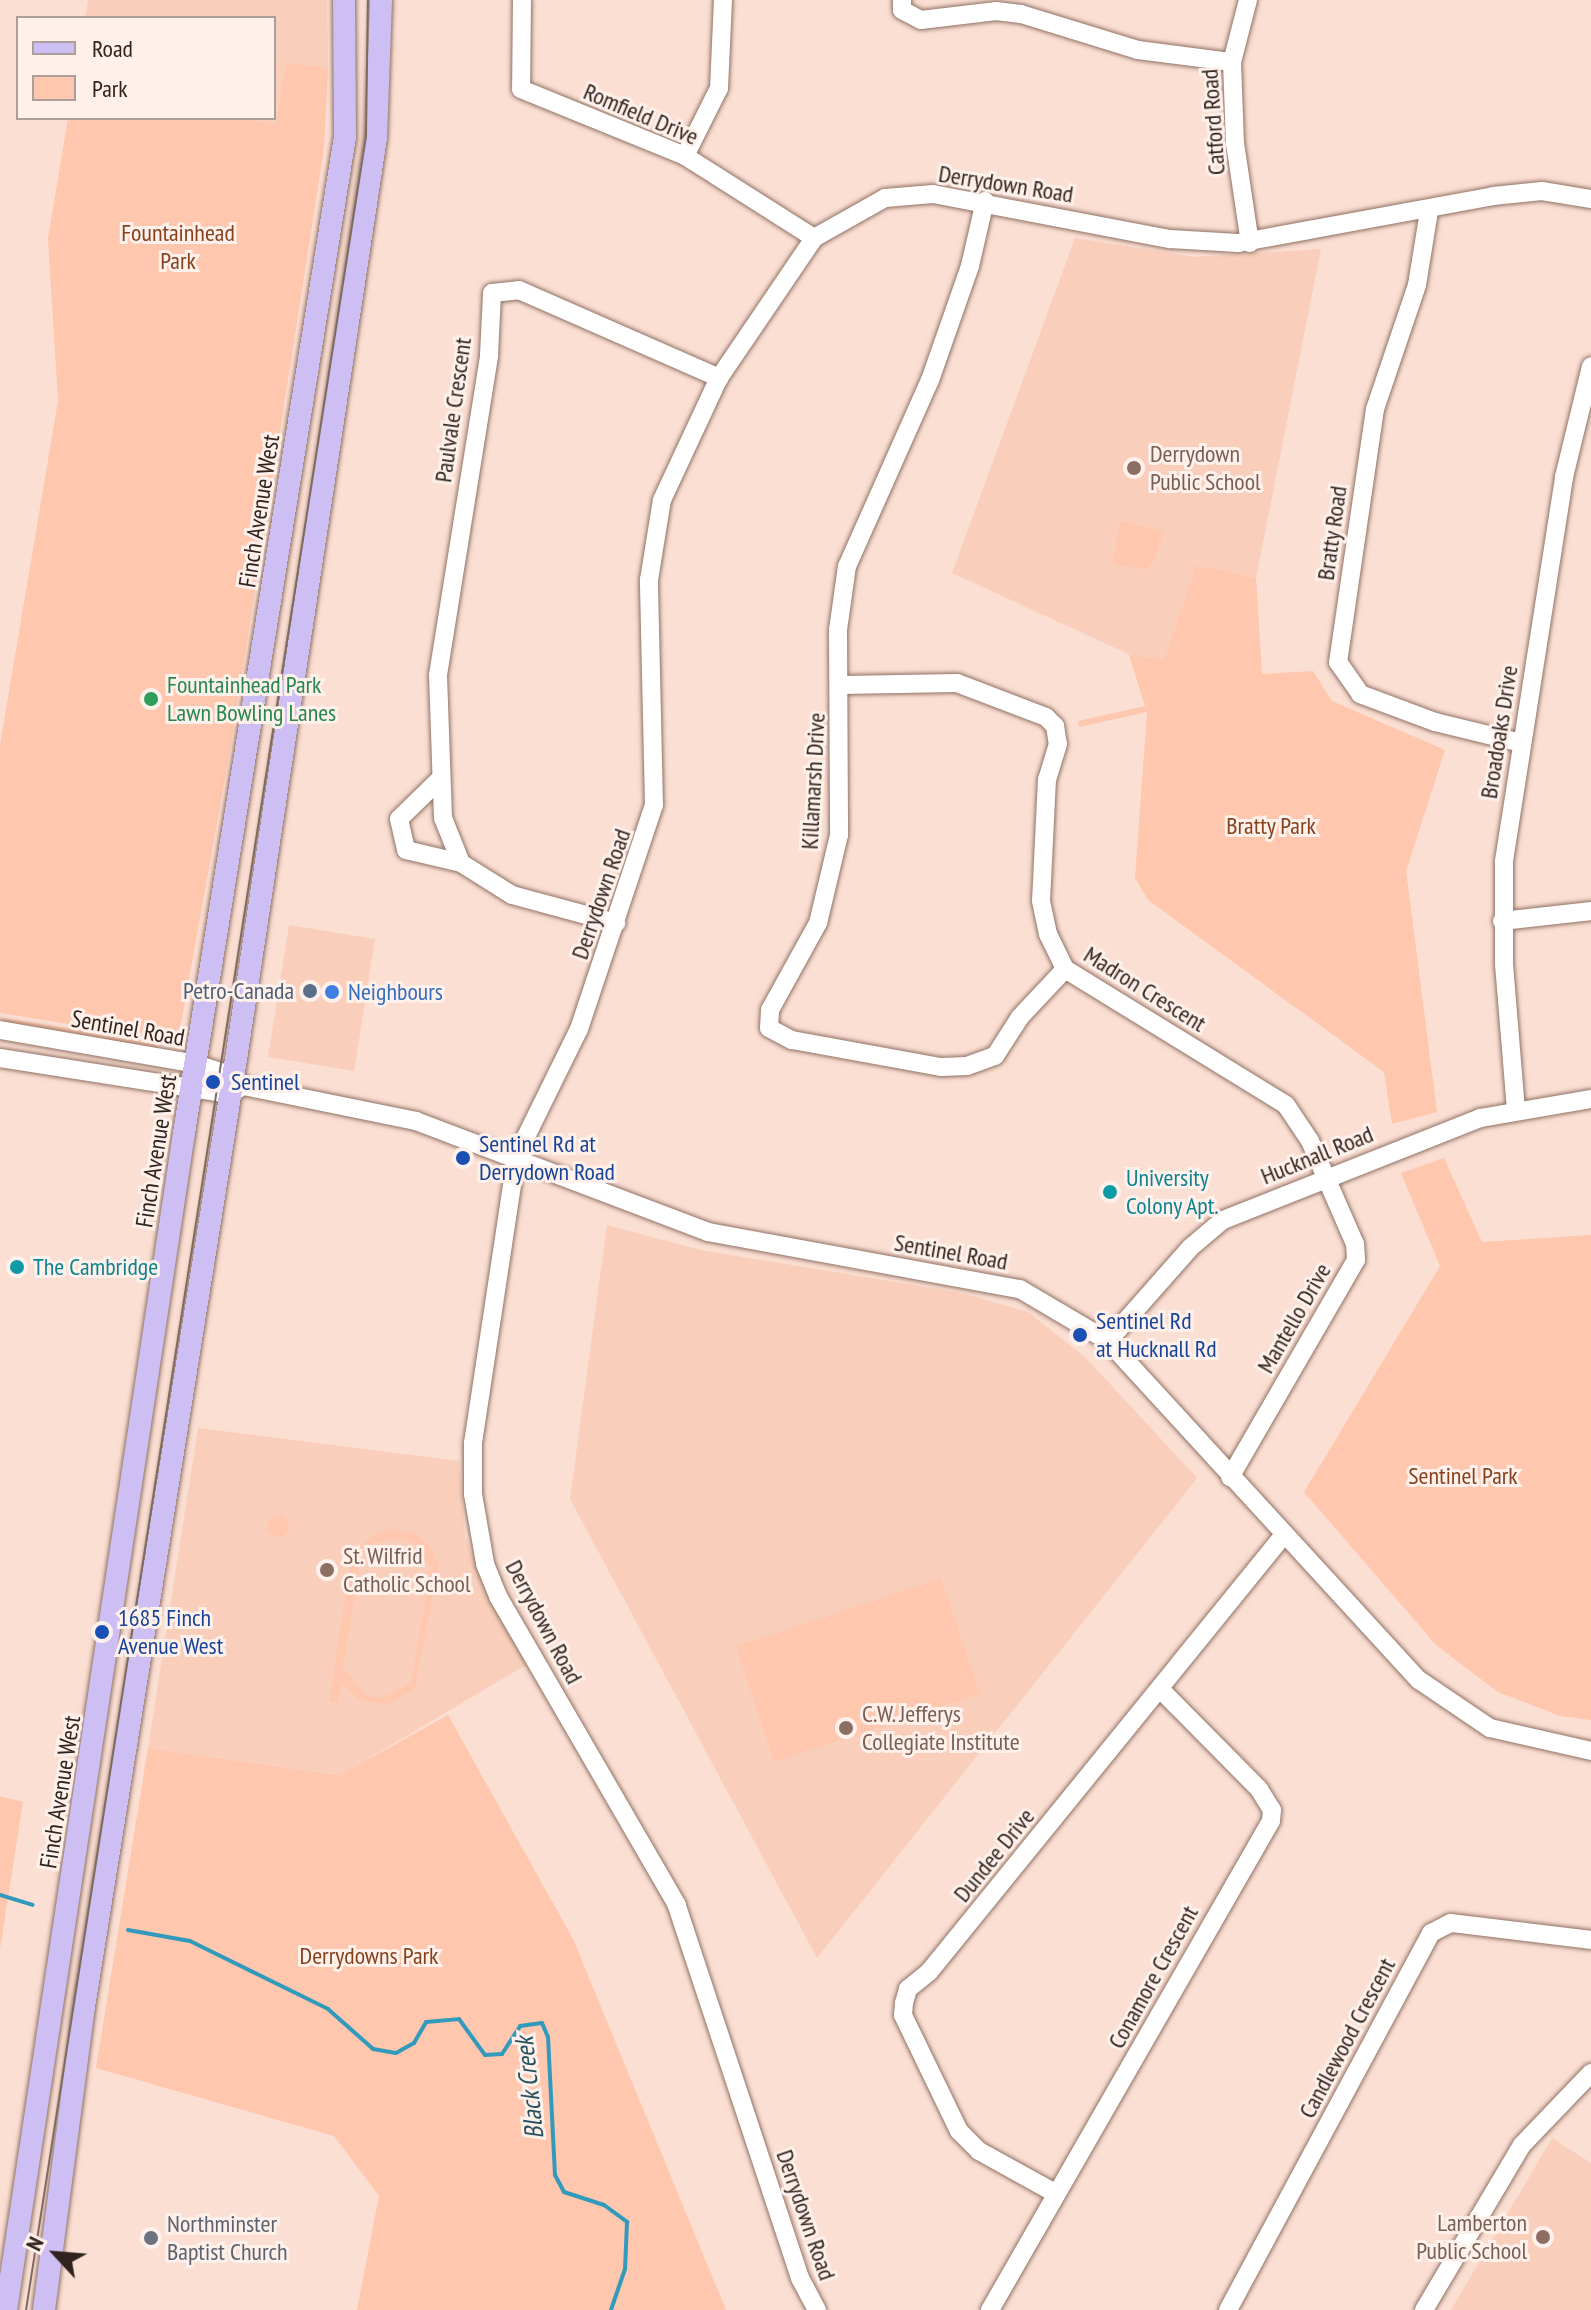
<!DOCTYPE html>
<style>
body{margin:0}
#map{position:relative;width:1591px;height:2310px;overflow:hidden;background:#fbdfd3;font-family:"PT Sans Narrow",sans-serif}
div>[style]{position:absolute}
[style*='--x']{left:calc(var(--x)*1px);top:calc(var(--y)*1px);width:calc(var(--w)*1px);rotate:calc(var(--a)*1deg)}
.built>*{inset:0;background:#f9cfbc}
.green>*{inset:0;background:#fec7ae}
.round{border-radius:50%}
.stream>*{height:4px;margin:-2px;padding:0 2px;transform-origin:2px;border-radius:2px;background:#319abd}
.roads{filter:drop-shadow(0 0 2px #907264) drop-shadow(0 0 2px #907264)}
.minor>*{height:18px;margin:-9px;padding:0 9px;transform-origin:9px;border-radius:9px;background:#fff}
.major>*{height:22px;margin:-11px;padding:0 11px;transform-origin:11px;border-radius:11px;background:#cdbef4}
.tram>*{height:2px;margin:-1px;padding:0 1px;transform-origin:1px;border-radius:1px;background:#7d6b63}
.dots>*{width:22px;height:22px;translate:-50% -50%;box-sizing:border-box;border:4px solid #fef0ea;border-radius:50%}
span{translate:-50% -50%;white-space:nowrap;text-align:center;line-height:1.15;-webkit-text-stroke:6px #fef0ea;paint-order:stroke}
.street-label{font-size:24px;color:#30231e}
.park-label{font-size:24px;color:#86401b}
.education-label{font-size:24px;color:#785e54}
.left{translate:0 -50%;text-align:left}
.right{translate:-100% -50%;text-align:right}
.leisure-label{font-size:24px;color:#27864d}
.service-label{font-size:24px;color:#4e5e75}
.shop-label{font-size:24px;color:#366cbe}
.transit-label{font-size:24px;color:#164399}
.culture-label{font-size:24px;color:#0d838f}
.worship-label{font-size:24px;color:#5b616d}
.water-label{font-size:26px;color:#265160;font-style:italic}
.legend{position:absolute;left:16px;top:16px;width:260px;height:104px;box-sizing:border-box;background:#fef0ea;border:2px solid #ac9e98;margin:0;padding:10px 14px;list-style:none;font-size:24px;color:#30231e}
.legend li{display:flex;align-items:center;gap:16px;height:40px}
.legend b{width:40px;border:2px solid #ac9e98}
.north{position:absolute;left:16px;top:2214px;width:80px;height:80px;-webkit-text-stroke:6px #fef0ea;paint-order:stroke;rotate:296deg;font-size:22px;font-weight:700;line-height:32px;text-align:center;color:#30231e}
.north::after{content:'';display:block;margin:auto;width:28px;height:36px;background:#30231e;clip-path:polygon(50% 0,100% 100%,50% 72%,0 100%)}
</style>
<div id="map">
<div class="built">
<div style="clip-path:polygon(88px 0,327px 0,328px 68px,287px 62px,276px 124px,240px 118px,274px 118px,274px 18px,85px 18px)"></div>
<div style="clip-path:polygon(1075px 238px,1195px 257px,1321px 249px,1256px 578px,1196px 565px,1161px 669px,952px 573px)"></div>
<div style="clip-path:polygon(289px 925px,375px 939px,354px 1071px,268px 1057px)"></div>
<div style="clip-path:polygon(607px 1225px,701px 1250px,962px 1293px,1028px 1312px,1086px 1358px,1197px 1478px,817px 1958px,570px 1499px)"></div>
<div style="clip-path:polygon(198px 1428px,459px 1461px,465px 1537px,493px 1603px,529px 1663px,341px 1775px,148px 1748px)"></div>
<div style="clip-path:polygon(1552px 2138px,1591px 2163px,1591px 2310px,1451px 2310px)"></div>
</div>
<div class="green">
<div style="clip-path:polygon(286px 62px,328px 68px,324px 149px,230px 750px,181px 1024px,177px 1032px,161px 1039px,0 1013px,0 745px,58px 401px,48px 238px,68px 118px,240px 118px,276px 124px)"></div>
<div style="clip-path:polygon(1120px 521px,1164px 531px,1155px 560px,1145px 570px,1113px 563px)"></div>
<div style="clip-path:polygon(1196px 565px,1256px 578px,1262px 674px,1313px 671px,1332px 701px,1445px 750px,1406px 871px,1437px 1112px,1392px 1124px,1384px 1072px,1148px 900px,1135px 878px,1147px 712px,1079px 727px,1078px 721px,1145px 706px,1129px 655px,1164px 660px)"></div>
<div style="clip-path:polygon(3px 1018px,157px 1042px,157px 1049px,5px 1025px)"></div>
<div style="clip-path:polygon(1444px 1158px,1482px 1242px,1591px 1235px,1591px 1720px,1560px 1716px,1498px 1692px,1436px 1645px,1304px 1492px,1440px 1266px,1401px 1173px)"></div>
<div class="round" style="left:267px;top:1515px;width:22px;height:22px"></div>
<div style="clip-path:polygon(evenodd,390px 1530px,418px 1534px,432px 1549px,438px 1566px,415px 1688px,390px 1704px,375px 1703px,360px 1700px,342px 1683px,338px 1702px,329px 1702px,351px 1558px,371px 1536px,390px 1530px,396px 1539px,414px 1543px,431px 1567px,411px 1683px,382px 1698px,365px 1695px,343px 1668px,361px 1557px,371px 1544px,396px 1539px)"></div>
<div style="clip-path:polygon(941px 1578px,980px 1694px,774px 1762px,736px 1646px)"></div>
<div style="clip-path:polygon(448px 1715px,573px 1939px,726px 2310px,357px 2310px,379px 2196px,334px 2136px,96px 2068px,148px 1748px,340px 1775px)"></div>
<div style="clip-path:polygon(0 1796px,23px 1802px,0 1949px)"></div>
</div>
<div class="stream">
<div style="--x:0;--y:1895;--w:34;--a:17"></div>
<div style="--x:128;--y:1930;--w:63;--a:10.1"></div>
<div style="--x:190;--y:1941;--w:154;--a:26.2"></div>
<div style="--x:328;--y:2009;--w:60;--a:41.6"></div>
<div style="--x:373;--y:2049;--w:23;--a:10"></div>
<div style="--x:396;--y:2053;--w:21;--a:-29"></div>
<div style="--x:414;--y:2043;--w:24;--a:-60"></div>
<div style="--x:426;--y:2022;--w:33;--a:-5"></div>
<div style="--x:459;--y:2019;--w:44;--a:54.2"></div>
<div style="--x:485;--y:2055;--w:17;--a:-3"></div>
<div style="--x:502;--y:2054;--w:33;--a:-57"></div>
<div style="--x:520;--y:2026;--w:22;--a:-8"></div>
<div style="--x:542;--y:2023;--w:15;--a:67"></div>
<div style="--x:548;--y:2037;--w:138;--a:87.1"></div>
<div style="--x:555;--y:2175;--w:19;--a:62"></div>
<div style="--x:564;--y:2192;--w:42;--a:18"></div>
<div style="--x:604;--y:2205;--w:29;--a:36"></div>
<div style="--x:627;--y:2222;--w:47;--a:92.4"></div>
<div style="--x:625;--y:2269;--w:43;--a:108.9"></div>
</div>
<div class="roads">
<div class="minor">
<div style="--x:522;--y:0;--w:89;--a:90.6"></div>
<div style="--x:521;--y:89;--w:177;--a:22.2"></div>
<div style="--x:685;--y:156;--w:153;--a:32.4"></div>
<div style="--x:902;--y:0;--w:10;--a:90"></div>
<div style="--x:902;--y:10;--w:21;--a:28"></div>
<div style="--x:921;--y:20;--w:76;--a:-6.8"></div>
<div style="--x:996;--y:11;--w:25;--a:7"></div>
<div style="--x:1021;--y:14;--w:122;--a:17.1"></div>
<div style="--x:1138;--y:50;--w:95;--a:7.3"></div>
<div style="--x:1248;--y:0;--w:64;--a:104.5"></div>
<div style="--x:1232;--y:62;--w:81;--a:87.9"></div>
<div style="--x:1235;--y:143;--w:101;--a:81.5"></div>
<div style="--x:685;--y:156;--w:76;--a:-63.4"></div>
<div style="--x:719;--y:88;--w:88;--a:-87.4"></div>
<div style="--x:985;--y:201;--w:67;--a:103"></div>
<div style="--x:970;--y:266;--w:121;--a:109.3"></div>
<div style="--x:930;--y:380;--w:204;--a:114"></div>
<div style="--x:847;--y:566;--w:65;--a:98"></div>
<div style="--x:838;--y:630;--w:205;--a:89.7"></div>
<div style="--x:839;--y:835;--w:90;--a:103.4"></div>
<div style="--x:818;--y:923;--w:99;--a:118.9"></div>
<div style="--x:770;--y:1010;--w:18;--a:93"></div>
<div style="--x:769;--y:1028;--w:26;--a:28"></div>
<div style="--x:792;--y:1040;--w:151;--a:10.3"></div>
<div style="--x:941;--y:1067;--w:26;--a:-2"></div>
<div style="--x:967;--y:1066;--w:30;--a:-20"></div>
<div style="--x:995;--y:1056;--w:46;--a:-57.3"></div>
<div style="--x:1020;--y:1017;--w:66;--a:-46.8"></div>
<div style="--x:1429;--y:211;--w:75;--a:99.2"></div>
<div style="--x:1417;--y:285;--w:131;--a:108.7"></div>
<div style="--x:1375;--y:409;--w:256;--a:98.3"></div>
<div style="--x:1338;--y:662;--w:39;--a:55"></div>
<div style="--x:1360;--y:694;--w:80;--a:20.5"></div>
<div style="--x:1435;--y:722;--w:89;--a:13.7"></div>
<div style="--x:841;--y:685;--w:116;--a:-1"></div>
<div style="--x:957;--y:683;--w:95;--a:20.9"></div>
<div style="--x:1046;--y:717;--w:13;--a:45"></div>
<div style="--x:1055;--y:726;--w:18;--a:81"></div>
<div style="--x:1058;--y:744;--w:37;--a:107"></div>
<div style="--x:1047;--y:779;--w:122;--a:92.8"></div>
<div style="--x:1041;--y:901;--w:34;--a:78"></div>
<div style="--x:1048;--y:934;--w:39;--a:64"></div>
<div style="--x:1065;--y:969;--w:259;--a:31.6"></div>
<div style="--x:1286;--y:1105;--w:43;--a:56.3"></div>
<div style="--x:1310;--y:1141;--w:112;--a:66.4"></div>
<div style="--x:1355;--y:1244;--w:16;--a:86"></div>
<div style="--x:1356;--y:1260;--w:251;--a:120.1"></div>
<div style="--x:440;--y:779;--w:57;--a:135.7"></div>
<div style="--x:399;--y:819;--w:32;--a:77"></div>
<div style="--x:406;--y:850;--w:57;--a:13.3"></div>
<div style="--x:461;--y:863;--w:60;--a:32.1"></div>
<div style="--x:512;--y:895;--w:108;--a:15.1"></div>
<div style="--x:461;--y:863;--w:48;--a:-111.8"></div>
<div style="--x:443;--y:818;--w:143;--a:-92"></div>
<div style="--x:438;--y:675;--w:324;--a:-80.9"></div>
<div style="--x:489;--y:355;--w:62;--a:-87.2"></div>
<div style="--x:492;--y:293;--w:27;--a:-6"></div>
<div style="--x:519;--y:290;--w:219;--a:23.7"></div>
<div style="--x:1502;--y:921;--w:90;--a:-6.4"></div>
<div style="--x:0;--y:1030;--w:199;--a:9.8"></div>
<div style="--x:196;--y:1064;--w:39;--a:18"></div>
<div style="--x:233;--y:1076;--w:15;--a:42"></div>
<div style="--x:244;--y:1086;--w:176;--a:11.5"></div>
<div style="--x:416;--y:1121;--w:312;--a:20.8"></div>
<div style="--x:708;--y:1232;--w:317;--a:10.4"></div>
<div style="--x:1020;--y:1289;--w:102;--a:30.6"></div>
<div style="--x:1108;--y:1341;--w:460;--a:47.5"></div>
<div style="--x:1419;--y:1680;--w:86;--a:34.1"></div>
<div style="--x:1490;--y:1728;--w:104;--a:12.8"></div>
<div style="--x:0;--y:1058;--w:233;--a:8.9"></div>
<div style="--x:230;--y:1094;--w:13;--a:-32"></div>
<div style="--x:1516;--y:1110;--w:145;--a:-94.7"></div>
<div style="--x:1504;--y:965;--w:104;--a:-90"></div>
<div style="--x:1504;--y:861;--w:389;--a:-81.1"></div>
<div style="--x:1564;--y:477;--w:114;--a:-76.3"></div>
<div style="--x:1108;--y:1341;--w:125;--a:-48.6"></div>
<div style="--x:1191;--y:1247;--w:42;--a:-40.2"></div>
<div style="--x:1223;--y:1220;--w:277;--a:-21.6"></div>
<div style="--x:1480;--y:1118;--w:113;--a:-9.7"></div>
<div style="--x:1055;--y:2193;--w:87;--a:-151.1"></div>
<div style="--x:979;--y:2151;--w:28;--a:-135"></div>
<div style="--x:959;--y:2131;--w:129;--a:-115.8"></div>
<div style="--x:903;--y:2015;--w:12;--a:-85"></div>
<div style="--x:904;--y:2003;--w:15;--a:-74"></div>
<div style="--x:908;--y:1989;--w:27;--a:-39"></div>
<div style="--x:929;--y:1972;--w:562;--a:-50.93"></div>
<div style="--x:817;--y:2310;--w:36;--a:-118"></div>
<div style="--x:800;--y:2278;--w:393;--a:-108.3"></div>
<div style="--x:677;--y:1905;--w:357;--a:-120.1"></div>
<div style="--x:498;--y:1596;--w:35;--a:-112"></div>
<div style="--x:485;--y:1563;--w:70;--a:-99.9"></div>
<div style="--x:473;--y:1494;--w:51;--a:-90"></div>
<div style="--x:473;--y:1443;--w:289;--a:-81.4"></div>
<div style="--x:516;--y:1157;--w:143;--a:-63.8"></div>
<div style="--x:579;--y:1029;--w:236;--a:-71.5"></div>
<div style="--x:654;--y:805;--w:225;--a:-91.3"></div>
<div style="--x:649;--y:580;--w:81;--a:-80.8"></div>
<div style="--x:662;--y:500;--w:135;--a:-65"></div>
<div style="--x:719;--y:378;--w:169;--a:-55.8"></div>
<div style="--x:814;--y:238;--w:81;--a:-29.4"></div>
<div style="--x:885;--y:198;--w:48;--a:-4.8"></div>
<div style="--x:933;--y:194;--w:241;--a:10.8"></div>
<div style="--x:1170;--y:239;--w:68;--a:3.4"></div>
<div style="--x:1238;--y:243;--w:259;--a:-10.4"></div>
<div style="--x:1493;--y:196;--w:49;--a:-5.8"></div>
<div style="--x:1542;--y:191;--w:50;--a:9.3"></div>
<div style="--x:990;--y:2310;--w:564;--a:-60.12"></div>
<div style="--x:1271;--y:1821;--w:11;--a:-85"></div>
<div style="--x:1272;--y:1810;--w:25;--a:-122"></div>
<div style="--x:1259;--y:1789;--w:141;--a:-134.7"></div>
<div style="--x:1228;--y:2310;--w:428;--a:-61.7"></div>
<div style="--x:1431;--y:1933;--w:22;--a:-27"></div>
<div style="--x:1451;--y:1923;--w:141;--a:6.9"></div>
<div style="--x:1424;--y:2310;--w:192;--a:-59.3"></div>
<div style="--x:1522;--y:2145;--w:100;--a:-46.2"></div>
</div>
<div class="major">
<div style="--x:6;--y:2310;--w:1190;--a:-81.4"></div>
<div style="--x:184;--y:1133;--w:1009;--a:-80.82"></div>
<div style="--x:345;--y:137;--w:137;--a:-90.4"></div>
<div style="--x:44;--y:2310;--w:300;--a:-82.5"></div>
<div style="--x:83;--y:2013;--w:979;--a:-80.89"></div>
<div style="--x:238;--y:1046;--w:918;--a:-81.36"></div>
<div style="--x:376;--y:138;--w:138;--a:-87.9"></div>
</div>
</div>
<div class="tram">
<div style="--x:26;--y:2310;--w:2200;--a:-81.11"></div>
<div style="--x:366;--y:136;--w:136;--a:-89.2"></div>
</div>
<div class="dots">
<div style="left:1134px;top:468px;background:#8d6e63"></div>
<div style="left:151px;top:699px;background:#2e9e5b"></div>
<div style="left:310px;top:991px;background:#5c6f8a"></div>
<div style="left:332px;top:992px;background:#3f7fe0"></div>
<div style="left:213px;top:1082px;background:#1a4fb4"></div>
<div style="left:463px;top:1158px;background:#1a4fb4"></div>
<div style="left:1110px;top:1192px;background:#0f9aa8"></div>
<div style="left:17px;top:1267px;background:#0f9aa8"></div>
<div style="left:1080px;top:1335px;background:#1a4fb4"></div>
<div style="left:327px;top:1570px;background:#8d6e63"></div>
<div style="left:102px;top:1632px;background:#1a4fb4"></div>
<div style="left:846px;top:1728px;background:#8d6e63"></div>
<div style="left:1543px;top:2237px;background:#8d6e63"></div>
<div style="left:151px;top:2238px;background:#6b7280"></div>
</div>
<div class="street-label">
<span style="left:641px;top:114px;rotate:23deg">Romfield Drive</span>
<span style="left:1213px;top:122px;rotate:-94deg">Catford Road</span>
<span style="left:1006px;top:184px;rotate:9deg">Derrydown Road</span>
<span style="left:453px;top:410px;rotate:-82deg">Paulvale Crescent</span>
<span style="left:259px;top:511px;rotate:-81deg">Finch Avenue West</span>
<span style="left:1332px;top:533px;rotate:-82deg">Bratty Road</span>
<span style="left:1499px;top:732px;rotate:-81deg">Broadoaks Drive</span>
<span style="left:813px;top:781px;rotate:-87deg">Killamarsh Drive</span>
<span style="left:601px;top:894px;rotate:-71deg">Derrydown Road</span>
<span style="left:1145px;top:989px;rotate:32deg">Madron Crescent</span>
<span style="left:128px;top:1028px;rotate:10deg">Sentinel Road</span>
<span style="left:156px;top:1151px;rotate:-81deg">Finch Avenue West</span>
<span style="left:1317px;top:1155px;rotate:-22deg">Hucknall Road</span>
<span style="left:951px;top:1252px;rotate:10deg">Sentinel Road</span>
<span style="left:1294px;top:1318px;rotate:-60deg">Mantello Drive</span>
<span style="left:544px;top:1622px;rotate:62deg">Derrydown Road</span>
<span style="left:60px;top:1792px;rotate:-81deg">Finch Avenue West</span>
<span style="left:994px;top:1855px;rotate:-51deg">Dundee Drive</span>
<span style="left:1153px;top:1977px;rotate:-61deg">Conamore Crescent</span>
<span style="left:1347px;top:2038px;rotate:-62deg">Candlewood Crescent</span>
<span style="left:806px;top:2215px;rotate:71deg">Derrydown Road</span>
</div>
<div class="park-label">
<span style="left:178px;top:247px">Fountainhead<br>Park</span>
<span style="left:1271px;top:826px">Bratty Park</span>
<span style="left:1463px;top:1476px">Sentinel Park</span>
<span style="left:369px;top:1956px">Derrydowns Park</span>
</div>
<div class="education-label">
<span class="left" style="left:1150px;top:468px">Derrydown<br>Public School</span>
<span class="left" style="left:343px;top:1570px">St. Wilfrid<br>Catholic School</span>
<span class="left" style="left:862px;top:1728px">C.W. Jefferys<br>Collegiate Institute</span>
<span class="right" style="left:1527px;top:2237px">Lamberton<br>Public School</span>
</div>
<div class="leisure-label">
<span class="left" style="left:167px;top:699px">Fountainhead Park<br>Lawn Bowling Lanes</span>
</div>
<div class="service-label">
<span class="right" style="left:294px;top:991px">Petro-Canada</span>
</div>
<div class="shop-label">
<span class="left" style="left:348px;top:992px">Neighbours</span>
</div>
<div class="transit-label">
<span class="left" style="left:231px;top:1082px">Sentinel</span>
<span class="left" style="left:479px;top:1158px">Sentinel Rd at<br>Derrydown Road</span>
<span class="left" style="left:1096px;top:1335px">Sentinel Rd<br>at Hucknall Rd</span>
<span class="left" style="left:118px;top:1632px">1685 Finch<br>Avenue West</span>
</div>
<div class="culture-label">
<span class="left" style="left:1126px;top:1192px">University<br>Colony Apt.</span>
<span class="left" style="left:33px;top:1267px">The Cambridge</span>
</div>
<div class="worship-label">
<span class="left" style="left:167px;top:2238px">Northminster<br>Baptist Church</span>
</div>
<div class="water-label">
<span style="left:529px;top:2088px;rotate:-96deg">Black Creek</span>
</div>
<ul class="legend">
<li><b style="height:10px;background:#cdbef4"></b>Road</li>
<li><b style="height:22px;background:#fec7ae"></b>Park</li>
</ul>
<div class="north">N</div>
</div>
